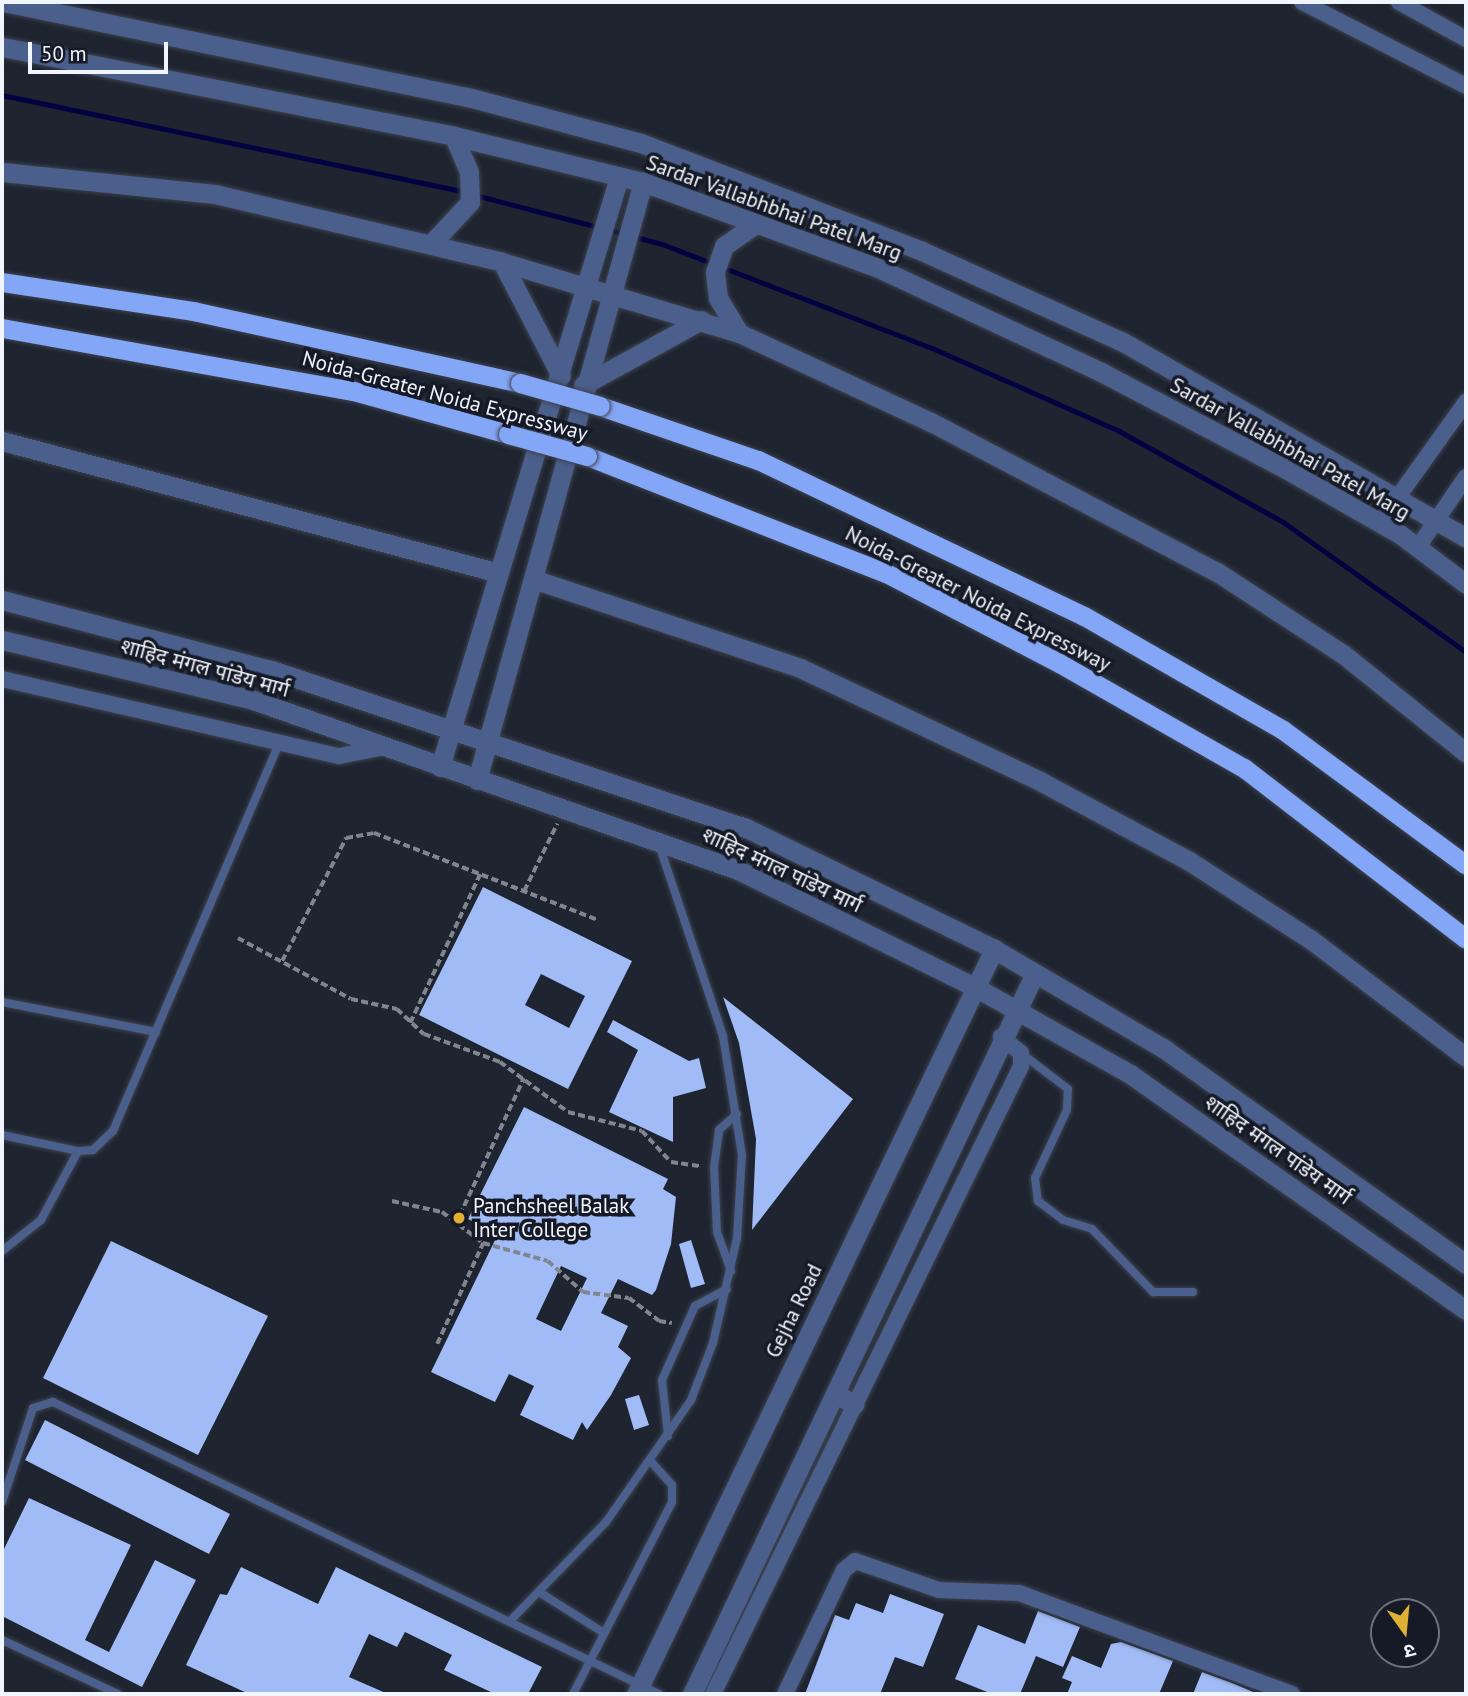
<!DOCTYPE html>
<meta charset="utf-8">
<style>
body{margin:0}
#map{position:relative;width:1468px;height:1696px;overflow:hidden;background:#1e2430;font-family:"PT Sans","Noto Sans Devanagari",sans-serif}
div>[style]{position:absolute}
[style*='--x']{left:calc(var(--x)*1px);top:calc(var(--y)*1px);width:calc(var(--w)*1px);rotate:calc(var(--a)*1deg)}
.stream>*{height:5px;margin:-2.5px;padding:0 2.5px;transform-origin:2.5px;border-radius:2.5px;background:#010340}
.building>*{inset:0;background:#a1bbf6}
.path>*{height:3.5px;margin-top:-1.75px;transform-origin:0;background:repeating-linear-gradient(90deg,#80858f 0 7px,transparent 0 10.5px)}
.roads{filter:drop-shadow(0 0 2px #3c414d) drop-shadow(0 0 2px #3c414d)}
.service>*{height:8px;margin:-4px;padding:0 4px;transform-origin:4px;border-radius:4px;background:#4b5f8c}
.minor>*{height:16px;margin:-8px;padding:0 8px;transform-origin:8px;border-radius:8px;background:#4b5f8c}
.tertiary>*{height:19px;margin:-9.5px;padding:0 9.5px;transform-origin:9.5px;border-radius:9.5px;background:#4b5f8c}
.trunk>*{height:19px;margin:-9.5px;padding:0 9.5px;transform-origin:9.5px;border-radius:9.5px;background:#84a6f6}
.bridges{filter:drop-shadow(0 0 2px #3c414d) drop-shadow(0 0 2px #3c414d)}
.trunk-bridge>*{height:19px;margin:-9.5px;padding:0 9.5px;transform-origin:9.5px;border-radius:9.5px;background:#84a6f6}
.dots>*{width:19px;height:19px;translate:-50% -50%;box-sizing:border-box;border:4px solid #151a26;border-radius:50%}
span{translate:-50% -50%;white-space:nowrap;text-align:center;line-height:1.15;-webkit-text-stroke:7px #151a26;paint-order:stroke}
.street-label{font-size:21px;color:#f1f5fd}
.poi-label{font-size:21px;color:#f1f5fd}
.left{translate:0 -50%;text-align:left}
.frame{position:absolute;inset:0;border:4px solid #f1f5fd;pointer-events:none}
.north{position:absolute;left:1370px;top:1598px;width:70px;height:70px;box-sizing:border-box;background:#151a26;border:2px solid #6d727c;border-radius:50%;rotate:165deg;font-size:19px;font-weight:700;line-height:28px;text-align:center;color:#f1f5fd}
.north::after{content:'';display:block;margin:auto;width:24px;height:32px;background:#e0b034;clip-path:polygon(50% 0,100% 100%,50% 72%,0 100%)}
.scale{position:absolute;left:28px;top:42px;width:140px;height:32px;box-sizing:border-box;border:4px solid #f1f5fd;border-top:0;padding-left:9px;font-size:21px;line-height:24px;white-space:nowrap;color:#f1f5fd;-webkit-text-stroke:5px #151a26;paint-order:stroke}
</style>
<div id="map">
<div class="stream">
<div style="--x:2;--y:95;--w:474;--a:11.8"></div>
<div style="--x:475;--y:195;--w:127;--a:14.6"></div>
<div style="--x:607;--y:229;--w:57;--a:15.3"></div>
<div style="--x:662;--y:244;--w:289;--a:21.1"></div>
<div style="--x:932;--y:348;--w:205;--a:23.9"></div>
<div style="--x:1119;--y:431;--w:188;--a:29"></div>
<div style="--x:1283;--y:522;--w:224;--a:35.4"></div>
</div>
<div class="building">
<div style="clip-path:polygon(evenodd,483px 887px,632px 961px,568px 1089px,419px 1015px,483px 887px,541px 974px,585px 996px,569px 1028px,525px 1005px,541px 974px)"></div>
<div style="clip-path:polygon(723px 997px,853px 1099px,752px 1230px,756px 1139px,739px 1043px)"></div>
<div style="clip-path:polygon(613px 1020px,689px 1061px,699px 1058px,706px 1088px,673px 1097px,673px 1142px,609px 1112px,638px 1050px,607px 1032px)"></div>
<div style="clip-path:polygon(evenodd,524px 1107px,668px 1179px,663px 1189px,676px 1197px,671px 1244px,656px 1290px,652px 1295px,618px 1279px,601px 1313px,628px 1326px,618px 1347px,631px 1358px,611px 1395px,587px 1430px,582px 1422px,573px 1440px,520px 1415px,534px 1386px,509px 1374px,495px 1402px,431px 1372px,498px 1234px,468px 1219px,524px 1107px,561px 1266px,587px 1278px,561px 1331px,536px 1319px,561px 1266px)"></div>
<div style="clip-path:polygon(691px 1240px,705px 1284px,691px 1288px,679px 1244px)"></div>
<div style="clip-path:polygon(111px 1241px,268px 1316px,198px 1455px,43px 1378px)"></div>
<div style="clip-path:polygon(639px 1395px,649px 1425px,634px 1430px,625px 1399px)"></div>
<div style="clip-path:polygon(45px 1420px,230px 1514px,209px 1554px,25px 1460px)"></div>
<div style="clip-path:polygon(29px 1498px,131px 1545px,85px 1640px,109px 1652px,155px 1560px,196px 1580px,142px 1687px,2px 1616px,2px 1553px)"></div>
<div style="clip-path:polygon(241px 1567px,318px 1604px,336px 1567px,542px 1667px,528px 1694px,495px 1694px,444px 1670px,452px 1655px,405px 1632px,397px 1647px,369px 1634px,349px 1677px,388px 1694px,249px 1694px,186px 1665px,220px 1594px,227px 1595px)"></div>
<div style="clip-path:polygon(890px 1594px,944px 1614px,923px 1667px,895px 1657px,880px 1694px,805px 1694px,835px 1615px,849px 1620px,856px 1603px,883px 1613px)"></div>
<div style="clip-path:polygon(1038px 1611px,1080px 1627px,1063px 1667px,1036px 1656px,1020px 1694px,992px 1694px,955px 1679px,978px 1625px,1025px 1644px)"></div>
<div style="clip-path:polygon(1121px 1642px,1173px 1661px,1159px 1694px,1067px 1694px,1072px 1682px,1062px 1678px,1072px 1656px,1101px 1668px,1111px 1644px)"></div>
<div style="clip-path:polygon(1202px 1672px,1232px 1683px,1258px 1694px,1193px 1694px)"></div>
</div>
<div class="path">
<div style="--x:524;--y:891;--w:75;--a:-63.8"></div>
<div style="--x:238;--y:938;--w:128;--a:28.4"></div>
<div style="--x:351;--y:999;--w:47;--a:12.3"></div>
<div style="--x:397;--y:1009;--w:37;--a:43"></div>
<div style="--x:424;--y:1034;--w:81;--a:20.2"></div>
<div style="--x:500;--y:1062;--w:84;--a:36.3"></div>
<div style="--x:568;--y:1112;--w:76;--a:14.4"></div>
<div style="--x:642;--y:1131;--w:42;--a:46.9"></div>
<div style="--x:671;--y:1162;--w:30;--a:8"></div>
<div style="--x:282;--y:961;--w:139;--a:-62.5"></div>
<div style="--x:346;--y:838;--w:28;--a:-10"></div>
<div style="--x:374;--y:833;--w:240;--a:21.2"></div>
<div style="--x:410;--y:1023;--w:165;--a:-64.8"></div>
<div style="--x:392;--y:1201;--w:51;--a:12.4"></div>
<div style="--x:442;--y:1212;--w:51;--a:37.1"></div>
<div style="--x:483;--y:1243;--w:67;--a:15.5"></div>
<div style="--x:548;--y:1261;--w:47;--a:41.5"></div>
<div style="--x:583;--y:1292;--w:46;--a:7.4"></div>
<div style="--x:629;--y:1298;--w:38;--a:37"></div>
<div style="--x:659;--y:1321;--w:13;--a:9"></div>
<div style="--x:455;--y:1225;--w:162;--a:-64.9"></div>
<div style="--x:437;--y:1344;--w:111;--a:-65.5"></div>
</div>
<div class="roads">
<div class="service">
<div style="--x:2;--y:1002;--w:157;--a:11"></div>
<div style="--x:1021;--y:1053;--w:59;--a:37.5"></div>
<div style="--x:1068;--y:1089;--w:21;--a:93"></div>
<div style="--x:1067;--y:1110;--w:75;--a:115.2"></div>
<div style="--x:1035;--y:1178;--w:23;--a:83"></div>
<div style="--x:1038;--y:1201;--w:31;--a:37"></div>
<div style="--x:1063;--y:1220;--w:30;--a:17"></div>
<div style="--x:1092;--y:1229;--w:88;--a:45.9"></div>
<div style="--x:1153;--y:1292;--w:40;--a:0"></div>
<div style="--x:2;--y:1135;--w:78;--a:11.9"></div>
<div style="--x:78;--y:1151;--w:15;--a:-4"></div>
<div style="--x:93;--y:1150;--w:28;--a:-44"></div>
<div style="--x:113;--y:1131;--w:423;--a:-66.8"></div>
<div style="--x:2;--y:1251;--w:50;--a:-38.5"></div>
<div style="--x:41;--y:1220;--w:78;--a:-61.8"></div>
<div style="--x:731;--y:1271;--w:41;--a:-109.7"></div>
<div style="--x:717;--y:1232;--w:65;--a:-92.6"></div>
<div style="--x:714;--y:1167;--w:37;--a:-82"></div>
<div style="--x:719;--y:1130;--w:24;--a:-42"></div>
<div style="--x:668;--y:1436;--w:56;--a:-96.1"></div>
<div style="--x:662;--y:1380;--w:81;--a:-66"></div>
<div style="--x:695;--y:1306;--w:36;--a:-28"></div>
<div style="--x:2;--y:1502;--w:99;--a:-71.7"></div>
<div style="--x:33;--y:1408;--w:21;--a:-17"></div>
<div style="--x:53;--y:1402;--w:673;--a:25.73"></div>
<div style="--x:539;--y:1592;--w:77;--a:32.2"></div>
<div style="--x:510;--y:1621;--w:138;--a:-45.9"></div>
<div style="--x:606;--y:1522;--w:149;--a:-55.1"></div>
<div style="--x:691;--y:1400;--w:61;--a:-68.9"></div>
<div style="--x:713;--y:1343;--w:108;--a:-77.1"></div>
<div style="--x:737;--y:1238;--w:83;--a:-86.6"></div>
<div style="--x:742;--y:1155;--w:121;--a:-99.1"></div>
<div style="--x:723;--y:1036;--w:201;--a:-108.5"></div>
<div style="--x:2;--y:1640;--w:128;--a:25"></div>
<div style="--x:573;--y:1694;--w:216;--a:-62.7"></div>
<div style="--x:672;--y:1502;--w:17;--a:-90"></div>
<div style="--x:672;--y:1485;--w:30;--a:-132"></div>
</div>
<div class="minor">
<div style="--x:1302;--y:2;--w:184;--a:27.1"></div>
<div style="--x:1399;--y:2;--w:77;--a:28.9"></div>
<div style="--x:1380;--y:522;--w:148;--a:-54.4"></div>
<div style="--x:1418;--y:547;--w:85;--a:-55.6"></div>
<div style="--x:2;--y:679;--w:346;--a:12.9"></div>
<div style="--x:339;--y:756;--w:47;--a:-11.1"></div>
<div style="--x:713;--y:1694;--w:699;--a:-63.87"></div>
<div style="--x:1021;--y:1066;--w:13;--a:-90"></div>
<div style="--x:1021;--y:1053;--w:26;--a:-141"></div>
<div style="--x:785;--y:1694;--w:137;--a:-64.6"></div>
<div style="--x:844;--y:1570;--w:14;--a:-39"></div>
<div style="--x:855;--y:1561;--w:89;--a:19"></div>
<div style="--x:939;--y:1590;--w:80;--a:2.1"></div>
<div style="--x:1019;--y:1593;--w:291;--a:20.3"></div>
</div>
<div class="tertiary">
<div style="--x:4;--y:2;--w:474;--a:11.6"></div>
<div style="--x:468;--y:97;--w:179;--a:14.9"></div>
<div style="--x:641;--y:143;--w:301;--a:21"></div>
<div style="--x:922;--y:251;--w:221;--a:24.4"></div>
<div style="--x:1123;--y:342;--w:395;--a:29.7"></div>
<div style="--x:2;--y:47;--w:461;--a:11.1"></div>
<div style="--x:454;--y:136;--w:195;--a:13.7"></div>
<div style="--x:643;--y:182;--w:250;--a:20.1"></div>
<div style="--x:878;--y:268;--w:246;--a:25"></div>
<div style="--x:1101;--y:372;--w:207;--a:27.7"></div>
<div style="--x:1284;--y:468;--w:135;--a:29.8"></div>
<div style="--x:1401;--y:535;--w:81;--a:37"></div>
<div style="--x:2;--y:172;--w:214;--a:5.9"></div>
<div style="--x:215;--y:194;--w:295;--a:13.3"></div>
<div style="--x:502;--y:262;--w:247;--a:16.7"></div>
<div style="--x:739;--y:333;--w:212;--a:24.9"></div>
<div style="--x:931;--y:422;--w:323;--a:27.7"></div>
<div style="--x:1217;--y:572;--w:150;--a:33.1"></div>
<div style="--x:1343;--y:654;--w:158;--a:38.8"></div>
<div style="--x:431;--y:244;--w:57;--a:-47.1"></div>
<div style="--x:470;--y:202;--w:30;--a:-92"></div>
<div style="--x:469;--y:172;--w:39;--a:-113"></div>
<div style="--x:502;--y:262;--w:128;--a:62.6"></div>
<div style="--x:739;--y:333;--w:41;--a:-121"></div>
<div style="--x:718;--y:298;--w:26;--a:-97"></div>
<div style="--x:715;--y:272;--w:28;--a:-71"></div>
<div style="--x:724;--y:246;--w:39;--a:-35"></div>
<div style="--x:583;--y:385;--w:135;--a:-28.8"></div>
<div style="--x:2;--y:441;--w:514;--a:14.87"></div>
<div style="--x:536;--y:580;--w:278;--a:18.4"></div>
<div style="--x:800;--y:668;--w:265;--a:25.2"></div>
<div style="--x:1040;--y:781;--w:169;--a:28.2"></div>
<div style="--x:1189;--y:861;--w:144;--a:32.8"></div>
<div style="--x:1310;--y:939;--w:196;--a:37.1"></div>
<div style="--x:2;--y:600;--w:278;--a:14.6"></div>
<div style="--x:271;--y:670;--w:501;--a:18.4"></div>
<div style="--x:746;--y:828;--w:276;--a:26"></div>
<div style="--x:994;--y:949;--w:196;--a:30.4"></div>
<div style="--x:1163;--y:1048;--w:372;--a:35.5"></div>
<div style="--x:2;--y:640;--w:258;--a:13.4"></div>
<div style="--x:253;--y:700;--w:514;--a:19.32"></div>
<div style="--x:738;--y:870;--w:264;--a:26.3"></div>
<div style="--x:975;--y:987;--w:178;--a:29.3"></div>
<div style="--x:1130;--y:1074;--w:411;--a:35.1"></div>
<div style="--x:440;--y:767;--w:617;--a:-73.12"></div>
<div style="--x:477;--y:780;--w:621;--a:-74.49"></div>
<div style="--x:835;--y:1394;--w:22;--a:27"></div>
<div style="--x:636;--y:1694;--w:827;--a:-64.33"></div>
<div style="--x:692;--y:1694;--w:798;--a:-64.56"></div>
</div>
<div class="trunk">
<div style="--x:2;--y:282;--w:193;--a:8.6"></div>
<div style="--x:193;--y:311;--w:335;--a:12.4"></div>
<div style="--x:2;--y:328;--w:357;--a:10.2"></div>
<div style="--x:353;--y:391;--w:161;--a:15.5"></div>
<div style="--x:600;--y:406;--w:167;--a:18.9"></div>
<div style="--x:758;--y:460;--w:361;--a:25.6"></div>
<div style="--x:1084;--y:616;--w:229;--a:29.8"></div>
<div style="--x:1283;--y:730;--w:227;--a:36.4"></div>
<div style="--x:587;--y:456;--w:321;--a:21.4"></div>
<div style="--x:886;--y:573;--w:195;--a:27.5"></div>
<div style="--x:1059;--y:663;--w:213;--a:29.6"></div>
<div style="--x:1244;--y:768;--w:280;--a:37.6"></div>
</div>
</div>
<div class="bridges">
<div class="trunk-bridge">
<div style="--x:520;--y:383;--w:83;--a:16"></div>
<div style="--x:508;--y:434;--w:82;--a:15.6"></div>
</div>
</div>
<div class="dots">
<div style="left:459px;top:1218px;background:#e0b034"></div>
</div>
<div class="street-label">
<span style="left:774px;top:208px;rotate:20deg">Sardar Vallabhbhai Patel Marg</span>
<span style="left:445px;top:396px;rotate:15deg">Noida-Greater Noida Expressway</span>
<span style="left:1290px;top:449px;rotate:29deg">Sardar Vallabhbhai Patel Marg</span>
<span style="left:978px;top:599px;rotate:27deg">Noida-Greater Noida Expressway</span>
<span style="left:205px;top:668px;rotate:15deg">शाहिद मंगल पांडेय मार्ग</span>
<span style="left:782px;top:870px;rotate:25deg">शाहिद मंगल पांडेय मार्ग</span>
<span style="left:1278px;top:1150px;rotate:35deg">शाहिद मंगल पांडेय मार्ग</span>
<span style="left:794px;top:1311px;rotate:-64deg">Gejha Road</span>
</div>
<div class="poi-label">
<span class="left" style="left:473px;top:1218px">Panchsheel Balak<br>Inter College</span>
</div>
<div class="frame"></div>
<div class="north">उ</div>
<div class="scale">50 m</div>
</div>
